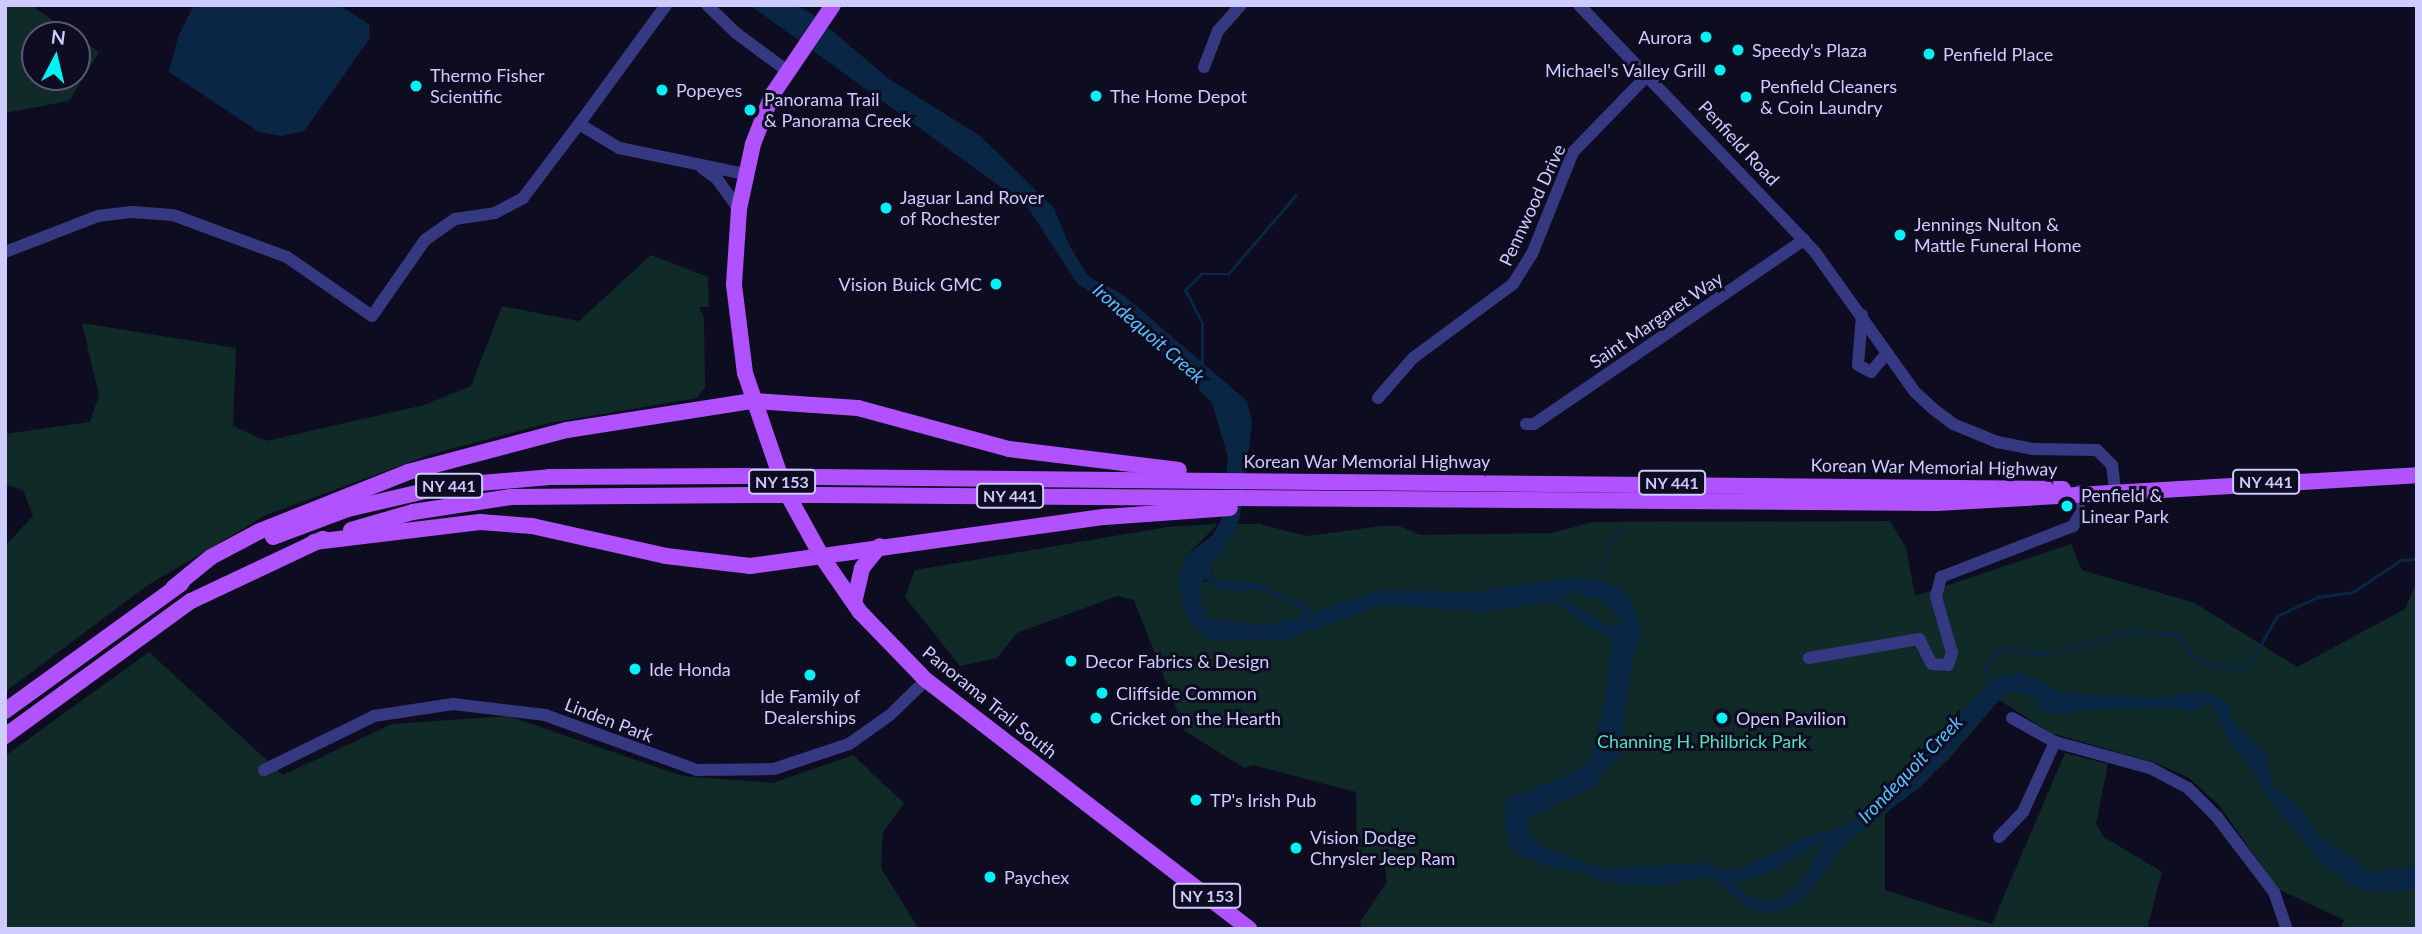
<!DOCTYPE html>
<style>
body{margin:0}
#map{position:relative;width:2422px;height:934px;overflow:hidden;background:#0e0c20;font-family:Lato,sans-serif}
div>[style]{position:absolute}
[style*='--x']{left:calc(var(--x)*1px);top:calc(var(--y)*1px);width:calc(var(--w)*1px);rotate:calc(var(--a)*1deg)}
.green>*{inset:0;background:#0f2a27}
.water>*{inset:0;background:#0a2645}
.stream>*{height:2.5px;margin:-1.25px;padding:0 1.25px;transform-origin:1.25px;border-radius:1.25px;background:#0a2645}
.minor>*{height:12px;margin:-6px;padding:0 6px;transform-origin:6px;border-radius:6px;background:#353981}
.major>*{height:16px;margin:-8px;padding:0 8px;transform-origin:8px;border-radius:8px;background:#b052ff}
.major-bridge>*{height:16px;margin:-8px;padding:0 8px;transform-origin:8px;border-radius:8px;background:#b052ff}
.dots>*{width:19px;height:19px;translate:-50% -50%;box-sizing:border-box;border:4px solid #0e0c20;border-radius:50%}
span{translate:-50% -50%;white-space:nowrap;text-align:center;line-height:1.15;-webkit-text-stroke:6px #0e0c20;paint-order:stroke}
.shield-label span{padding:2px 5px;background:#0e0c20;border:2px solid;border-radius:5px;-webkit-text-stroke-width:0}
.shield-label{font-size:16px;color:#cdcbff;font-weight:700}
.poi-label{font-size:18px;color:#cdcbff}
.right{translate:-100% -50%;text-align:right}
.left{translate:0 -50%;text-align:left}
.street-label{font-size:18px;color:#cdcbff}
.park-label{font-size:18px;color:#54e2b3}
.water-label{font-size:19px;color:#59c0ff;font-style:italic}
.frame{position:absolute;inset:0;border:7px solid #cdcbff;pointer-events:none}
.north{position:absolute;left:21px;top:21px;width:70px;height:70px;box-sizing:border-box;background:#0e0c20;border:2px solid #5a5879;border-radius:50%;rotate:7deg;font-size:19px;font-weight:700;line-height:28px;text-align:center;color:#cdcbff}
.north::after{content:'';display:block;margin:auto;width:24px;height:32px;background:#00f2f6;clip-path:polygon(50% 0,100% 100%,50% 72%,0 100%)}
</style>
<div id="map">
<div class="green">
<div style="clip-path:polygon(5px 5px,31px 5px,74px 35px,35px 35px,35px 77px,77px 77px,77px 37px,99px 52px,69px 101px,5px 113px)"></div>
<div style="clip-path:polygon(651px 255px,708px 277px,709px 307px,699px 307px,704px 317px,705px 387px,697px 398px,549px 423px,432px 454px,266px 515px,148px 585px,5px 692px,5px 546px,33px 516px,23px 490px,5px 484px,5px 434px,90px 422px,99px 395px,82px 323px,236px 348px,233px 426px,266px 441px,424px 405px,471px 386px,502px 306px,579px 321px)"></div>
<div style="clip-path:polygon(1890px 521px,1906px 548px,1915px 596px,2071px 544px,2082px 570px,2195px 603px,2297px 667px,2405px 609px,2417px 581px,2417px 929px,2341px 929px,2344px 920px,2278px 889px,2219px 805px,2188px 777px,2153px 762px,2051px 733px,1999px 700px,1946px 762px,1885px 814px,1885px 890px,1992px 924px,2065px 753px,2108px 764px,2096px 824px,2104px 837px,2162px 872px,2147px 929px,1361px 929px,1360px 922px,1387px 882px,1384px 861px,1357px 857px,1356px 792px,1253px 765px,1244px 768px,1185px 731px,1134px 600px,1117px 596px,1017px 633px,997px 658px,960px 666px,905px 597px,915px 570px,1167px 527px,1218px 524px,1186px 556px,1181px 583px,1215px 581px,1210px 569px,1237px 524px,1259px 524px,1307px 536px,1382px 526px,1400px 526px,1420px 535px,1551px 533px,1593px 522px)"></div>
<div style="clip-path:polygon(149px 652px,283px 775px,392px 724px,508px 716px,683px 776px,773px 783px,853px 755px,904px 803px,883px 832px,881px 868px,919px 929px,5px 929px,5px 756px)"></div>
</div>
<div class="water">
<div style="clip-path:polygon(194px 5px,339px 5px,369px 24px,370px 38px,304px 131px,281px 136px,259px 132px,169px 72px,178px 37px)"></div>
<div style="clip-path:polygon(evenodd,750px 5px,795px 5px,811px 13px,889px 79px,979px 135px,1054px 208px,1069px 245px,1089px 277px,1122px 294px,1247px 401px,1252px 423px,1240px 517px,1234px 533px,1210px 569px,1214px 580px,1255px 583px,1308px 606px,1312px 613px,1377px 590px,1476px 592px,1567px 578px,1603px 581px,1629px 595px,1642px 630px,1632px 660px,1619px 756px,1593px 787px,1530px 817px,1528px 835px,1544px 847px,1604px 869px,1708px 862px,1722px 871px,1735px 871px,1809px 836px,1844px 826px,1871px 810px,1974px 698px,2000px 676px,2021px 673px,2064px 693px,2158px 698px,2201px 691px,2219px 698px,2230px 705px,2231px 719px,2265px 752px,2272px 785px,2299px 806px,2317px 834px,2369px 872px,2417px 866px,2417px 888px,2389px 893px,2366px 890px,2349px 884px,2322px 863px,2267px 796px,2251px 767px,2229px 741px,2214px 708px,2207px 705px,2191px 712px,2178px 708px,2079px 710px,2064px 715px,2041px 710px,2036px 698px,2012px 690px,1989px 709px,1922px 786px,1849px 840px,1799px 903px,1784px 908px,1764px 913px,1745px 905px,1712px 876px,1657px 886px,1601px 882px,1589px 873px,1551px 867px,1518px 854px,1509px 844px,1503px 811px,1510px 797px,1570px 775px,1590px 760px,1606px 697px,1612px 638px,1593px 630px,1560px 605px,1547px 602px,1479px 612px,1385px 604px,1285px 640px,1208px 639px,1190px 623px,1182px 604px,1179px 574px,1186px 556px,1213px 535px,1222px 518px,1228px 457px,1212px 403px,1128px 319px,1077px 283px,1027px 206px,750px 5px,1205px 579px,1220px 590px,1260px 590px,1301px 608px,1302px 617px,1266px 625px,1207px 619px,1197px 591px,1205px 579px,750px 5px,1577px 594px,1603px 601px,1623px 623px,1618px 628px,1608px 626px,1560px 596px,1577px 594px,750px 5px,1826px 838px,1800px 884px,1779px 899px,1761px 901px,1744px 893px,1733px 882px,1770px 872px,1826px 838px)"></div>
</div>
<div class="stream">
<div style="--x:1202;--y:369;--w:46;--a:-90"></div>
<div style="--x:1202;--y:323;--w:37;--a:-117"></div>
<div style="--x:1185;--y:290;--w:23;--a:-45"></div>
<div style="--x:1201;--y:274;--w:27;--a:0"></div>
<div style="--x:1228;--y:274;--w:103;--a:-49.3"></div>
<div style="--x:1610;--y:545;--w:24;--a:-60"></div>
<div style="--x:1596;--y:581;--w:31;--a:-69"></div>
<div style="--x:2063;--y:650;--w:66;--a:-15.9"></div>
<div style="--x:2126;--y:632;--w:45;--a:2.5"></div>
<div style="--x:2171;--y:634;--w:10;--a:17"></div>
<div style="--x:2181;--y:637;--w:21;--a:62"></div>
<div style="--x:2191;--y:656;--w:27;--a:22"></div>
<div style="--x:2216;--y:666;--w:30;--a:8"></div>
<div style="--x:2246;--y:670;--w:62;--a:-60.1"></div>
<div style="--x:2277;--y:616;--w:45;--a:-24.9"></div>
<div style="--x:2318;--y:597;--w:35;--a:-8"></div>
<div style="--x:2353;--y:592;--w:58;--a:-33.7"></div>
<div style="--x:2401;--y:560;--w:16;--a:-4"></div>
<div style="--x:1990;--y:689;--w:20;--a:-101"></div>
<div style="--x:1986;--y:669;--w:17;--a:-65"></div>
<div style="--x:1993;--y:654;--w:13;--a:-29"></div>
<div style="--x:2004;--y:648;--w:36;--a:10"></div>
<div style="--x:2039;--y:654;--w:19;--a:-6"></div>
</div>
<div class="minor">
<div style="--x:707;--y:5;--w:40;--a:44"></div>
<div style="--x:736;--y:33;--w:62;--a:36.5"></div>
<div style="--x:1579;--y:5;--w:342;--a:46.3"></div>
<div style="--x:1815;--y:252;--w:172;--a:54.5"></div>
<div style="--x:1915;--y:392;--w:23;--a:43"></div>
<div style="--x:1932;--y:408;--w:26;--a:37"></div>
<div style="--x:1953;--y:424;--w:48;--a:22.2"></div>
<div style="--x:1997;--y:442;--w:38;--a:11"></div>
<div style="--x:2034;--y:449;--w:63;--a:0.9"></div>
<div style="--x:2097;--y:450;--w:21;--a:45"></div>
<div style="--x:2112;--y:465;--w:25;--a:83"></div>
<div style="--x:1204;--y:67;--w:39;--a:-69"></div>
<div style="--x:1218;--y:31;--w:35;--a:-49"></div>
<div style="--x:579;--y:124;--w:147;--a:-53.8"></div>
<div style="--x:702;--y:168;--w:19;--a:36"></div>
<div style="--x:717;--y:179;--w:37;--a:54"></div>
<div style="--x:5;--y:252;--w:100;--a:-21.2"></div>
<div style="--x:98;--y:216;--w:33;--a:-7"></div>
<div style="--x:131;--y:212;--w:42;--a:4.1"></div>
<div style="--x:173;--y:215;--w:121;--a:20.2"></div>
<div style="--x:287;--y:257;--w:103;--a:34.8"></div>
<div style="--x:372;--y:316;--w:93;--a:-55.1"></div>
<div style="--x:425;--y:240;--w:37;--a:-35"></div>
<div style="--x:455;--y:219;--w:40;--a:-8.5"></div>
<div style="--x:495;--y:213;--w:32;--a:-28"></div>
<div style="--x:523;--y:198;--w:93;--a:-52.9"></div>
<div style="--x:579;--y:124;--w:47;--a:31"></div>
<div style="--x:619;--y:148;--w:128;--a:11.7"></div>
<div style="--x:1862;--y:315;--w:50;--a:94.6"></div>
<div style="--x:1858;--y:365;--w:15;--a:28"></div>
<div style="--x:1871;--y:372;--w:25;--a:-50"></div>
<div style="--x:1378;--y:398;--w:53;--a:-48.8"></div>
<div style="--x:1413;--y:358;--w:124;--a:-36.5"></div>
<div style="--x:1513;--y:284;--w:36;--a:-58"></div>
<div style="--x:1532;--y:254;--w:110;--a:-68.1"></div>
<div style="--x:1573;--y:152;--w:107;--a:-45.8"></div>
<div style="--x:1526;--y:424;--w:8;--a:0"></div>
<div style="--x:1534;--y:424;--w:327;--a:-34.3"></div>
<div style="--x:1809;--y:658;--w:112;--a:-9.8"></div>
<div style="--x:1919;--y:639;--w:28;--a:63"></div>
<div style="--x:1932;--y:664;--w:16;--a:4"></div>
<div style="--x:1948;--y:665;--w:13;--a:-72"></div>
<div style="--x:1952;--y:653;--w:58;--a:-105.9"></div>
<div style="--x:1936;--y:597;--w:21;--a:-76"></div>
<div style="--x:1941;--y:577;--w:142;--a:-21.1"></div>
<div style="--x:2073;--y:526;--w:12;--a:-59"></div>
<div style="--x:2079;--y:516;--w:25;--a:-90"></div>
<div style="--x:2012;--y:718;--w:49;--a:29.2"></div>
<div style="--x:2055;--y:742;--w:98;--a:15.3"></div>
<div style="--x:2150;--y:768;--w:43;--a:27.8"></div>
<div style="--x:2188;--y:788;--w:41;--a:45"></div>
<div style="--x:2217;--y:817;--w:94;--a:52.8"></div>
<div style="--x:2274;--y:892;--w:39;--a:71"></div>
<div style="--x:264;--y:770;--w:123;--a:-26.1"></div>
<div style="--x:374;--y:716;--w:80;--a:-8.6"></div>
<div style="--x:453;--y:704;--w:93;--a:6.8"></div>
<div style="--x:545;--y:715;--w:162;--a:19.9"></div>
<div style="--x:697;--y:770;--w:77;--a:-0.7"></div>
<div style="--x:774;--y:769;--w:79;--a:-18.4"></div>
<div style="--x:849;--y:744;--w:50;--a:-35.3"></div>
<div style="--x:890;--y:715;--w:50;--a:-44.2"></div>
<div style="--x:1999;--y:837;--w:35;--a:-46"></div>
<div style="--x:2023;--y:812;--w:77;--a:-65.4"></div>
</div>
<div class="major">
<div style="--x:833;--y:5;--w:109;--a:124.1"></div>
<div style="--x:772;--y:95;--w:53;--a:111.2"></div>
<div style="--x:753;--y:144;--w:66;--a:102.2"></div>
<div style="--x:739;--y:209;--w:76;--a:93.8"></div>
<div style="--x:734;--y:285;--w:89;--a:82.9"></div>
<div style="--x:745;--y:373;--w:124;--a:71.1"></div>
<div style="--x:785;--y:490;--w:77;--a:61.1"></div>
<div style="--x:822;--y:557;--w:67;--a:55.4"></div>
<div style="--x:860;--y:612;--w:95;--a:45.9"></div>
<div style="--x:926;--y:680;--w:408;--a:37.6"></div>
<div style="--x:814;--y:477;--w:1249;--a:0.55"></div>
<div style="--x:822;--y:495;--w:1115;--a:0.41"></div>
<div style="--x:1937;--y:503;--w:481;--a:-3.3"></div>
<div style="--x:351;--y:530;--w:65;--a:-16.2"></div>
<div style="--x:413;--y:512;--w:99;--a:-8.7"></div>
<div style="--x:511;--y:497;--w:243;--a:-0.5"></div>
<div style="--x:273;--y:537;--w:80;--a:-20.5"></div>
<div style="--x:348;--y:509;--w:101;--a:-13.2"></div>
<div style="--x:446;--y:486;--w:104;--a:-4.9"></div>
<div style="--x:550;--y:477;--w:195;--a:-0.3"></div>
<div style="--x:314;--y:542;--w:167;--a:-6.9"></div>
<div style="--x:480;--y:522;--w:52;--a:4.4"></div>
<div style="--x:532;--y:526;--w:137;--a:12.6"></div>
<div style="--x:666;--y:556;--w:85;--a:6.8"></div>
<div style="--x:750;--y:566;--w:358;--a:-7.9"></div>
<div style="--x:1105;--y:517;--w:125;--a:-4.1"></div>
<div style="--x:173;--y:588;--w:49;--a:-39.2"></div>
<div style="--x:211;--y:557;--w:55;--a:-28"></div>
<div style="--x:260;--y:531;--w:159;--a:-21.7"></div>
<div style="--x:408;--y:472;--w:164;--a:-14.8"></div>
<div style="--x:567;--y:430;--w:188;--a:-8.9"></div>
<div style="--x:753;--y:401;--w:105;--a:3.8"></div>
<div style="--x:858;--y:408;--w:156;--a:15.2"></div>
<div style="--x:1009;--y:449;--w:171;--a:7"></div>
<div style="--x:854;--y:603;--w:36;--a:-77"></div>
<div style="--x:862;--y:568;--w:28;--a:-51"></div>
<div style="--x:5;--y:711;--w:218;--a:-35.9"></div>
<div style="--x:5;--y:736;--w:230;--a:-36"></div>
<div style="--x:191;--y:601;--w:146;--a:-25.2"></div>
</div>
<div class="major-bridge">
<div style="--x:745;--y:476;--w:69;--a:0.8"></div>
<div style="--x:754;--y:495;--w:68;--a:0"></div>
</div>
<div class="dots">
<div style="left:1706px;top:37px;background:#00f2f6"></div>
<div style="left:1738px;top:50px;background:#00f2f6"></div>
<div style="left:1929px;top:54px;background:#00f2f6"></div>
<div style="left:1720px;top:70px;background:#00f2f6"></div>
<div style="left:416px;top:86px;background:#00f2f6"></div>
<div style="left:662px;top:90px;background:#00f2f6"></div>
<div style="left:1096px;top:96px;background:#00f2f6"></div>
<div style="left:1746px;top:97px;background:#00f2f6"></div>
<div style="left:750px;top:110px;background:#00f2f6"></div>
<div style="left:886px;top:208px;background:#00f2f6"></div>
<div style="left:1900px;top:235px;background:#00f2f6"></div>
<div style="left:996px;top:284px;background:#00f2f6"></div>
<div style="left:2067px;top:506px;background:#00f2f6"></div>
<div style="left:1071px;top:661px;background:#00f2f6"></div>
<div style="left:635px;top:669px;background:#00f2f6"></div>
<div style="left:810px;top:675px;background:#00f2f6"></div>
<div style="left:1102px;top:693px;background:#00f2f6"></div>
<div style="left:1096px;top:718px;background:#00f2f6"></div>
<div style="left:1722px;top:718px;background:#00f2f6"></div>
<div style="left:1196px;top:800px;background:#00f2f6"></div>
<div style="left:1296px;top:848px;background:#00f2f6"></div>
<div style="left:990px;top:877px;background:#00f2f6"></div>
</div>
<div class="shield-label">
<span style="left:782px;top:482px">NY 153</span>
<span style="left:2266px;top:482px">NY 441</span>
<span style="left:1672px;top:483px">NY 441</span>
<span style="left:449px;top:486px">NY 441</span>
<span style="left:1010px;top:496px">NY 441</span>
<span style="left:1207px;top:896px">NY 153</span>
</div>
<div class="poi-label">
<span class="right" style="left:1692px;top:37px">Aurora</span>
<span class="left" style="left:1752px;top:50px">Speedy's Plaza</span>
<span class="left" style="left:1943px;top:54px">Penfield Place</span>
<span class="right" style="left:1706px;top:70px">Michael's Valley Grill</span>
<span class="left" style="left:430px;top:86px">Thermo Fisher<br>Scientific</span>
<span class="left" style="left:1760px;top:97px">Penfield Cleaners<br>&amp; Coin Laundry</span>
<span class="left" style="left:676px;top:90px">Popeyes</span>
<span class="left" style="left:1110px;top:96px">The Home Depot</span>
<span class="left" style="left:764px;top:110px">Panorama Trail<br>&amp; Panorama Creek</span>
<span class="left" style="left:900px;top:208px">Jaguar Land Rover<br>of Rochester</span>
<span class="left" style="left:1914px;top:235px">Jennings Nulton &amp;<br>Mattle Funeral Home</span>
<span class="right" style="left:982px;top:284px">Vision Buick GMC</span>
<span class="left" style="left:2081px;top:506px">Penfield &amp;<br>Linear Park</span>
<span class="left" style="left:1085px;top:661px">Decor Fabrics &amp; Design</span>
<span class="left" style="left:649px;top:669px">Ide Honda</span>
<span class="left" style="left:1116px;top:693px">Cliffside Common</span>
<span style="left:810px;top:707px">Ide Family of<br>Dealerships</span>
<span class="left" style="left:1110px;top:718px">Cricket on the Hearth</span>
<span class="left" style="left:1736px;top:718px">Open Pavilion</span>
<span class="left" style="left:1210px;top:800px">TP's Irish Pub</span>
<span class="left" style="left:1310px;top:848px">Vision Dodge<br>Chrysler Jeep Ram</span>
<span class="left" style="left:1004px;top:877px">Paychex</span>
</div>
<div class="street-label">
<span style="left:1739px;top:143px;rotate:47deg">Penfield Road</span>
<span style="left:1532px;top:205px;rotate:-65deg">Pennwood Drive</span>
<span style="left:1656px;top:320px;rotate:-34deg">Saint Margaret Way</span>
<span style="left:1367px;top:461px">Korean War Memorial Highway</span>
<span style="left:1934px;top:467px;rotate:1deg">Korean War Memorial Highway</span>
<span style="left:990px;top:702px;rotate:39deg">Panorama Trail South</span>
<span style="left:609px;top:720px;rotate:21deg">Linden Park</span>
</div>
<div class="park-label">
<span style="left:1702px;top:741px">Channing H. Philbrick Park</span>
</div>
<div class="water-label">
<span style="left:1149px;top:333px;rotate:41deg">Irondequoit Creek</span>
<span style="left:1910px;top:769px;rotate:-46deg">Irondequoit Creek</span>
</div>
<div class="frame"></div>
<div class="north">N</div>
</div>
